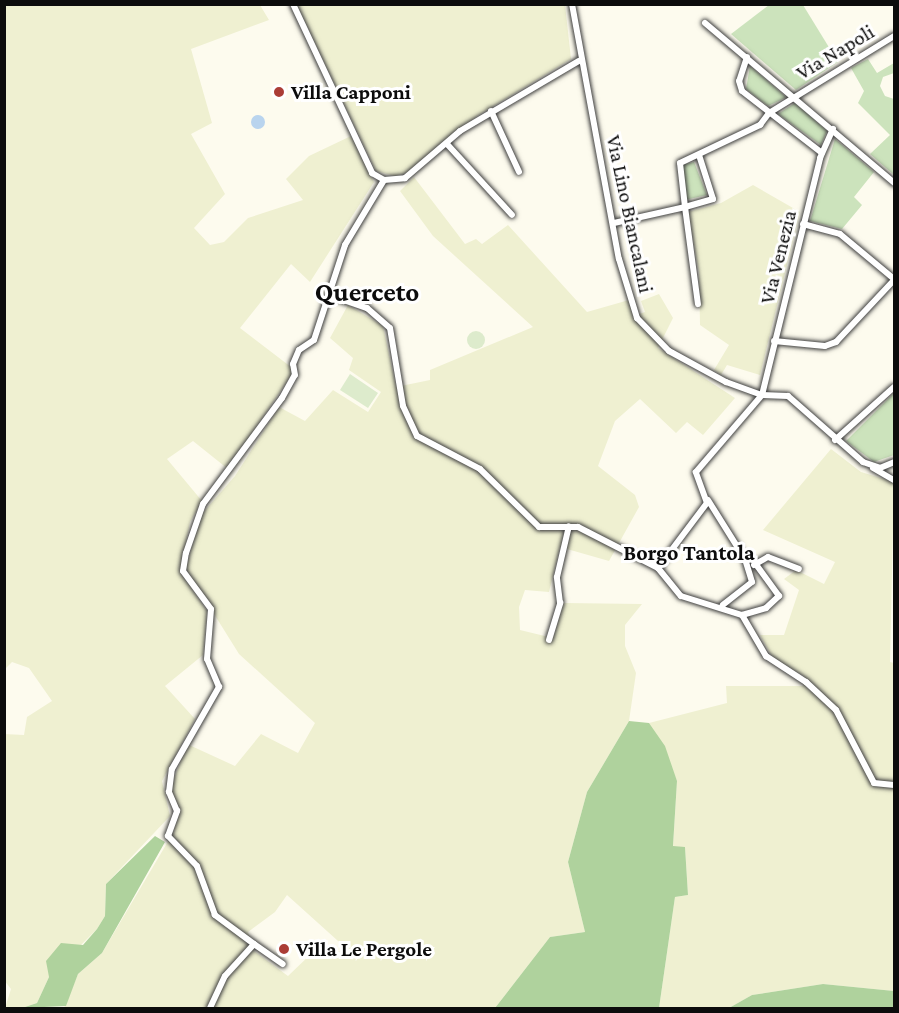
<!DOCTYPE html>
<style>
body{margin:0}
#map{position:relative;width:899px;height:1013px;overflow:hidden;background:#fdfbee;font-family:"Crimson Pro",serif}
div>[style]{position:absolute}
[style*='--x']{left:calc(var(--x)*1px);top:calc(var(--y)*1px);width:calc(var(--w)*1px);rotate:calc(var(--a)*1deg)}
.farmland>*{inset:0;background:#eff0d1}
.green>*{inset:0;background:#cce3bc}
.forest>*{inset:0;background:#afd29d}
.pitch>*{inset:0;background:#ddebcc}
.round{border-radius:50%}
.water>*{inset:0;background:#b9d4ee}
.roads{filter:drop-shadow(0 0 2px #3f3f3f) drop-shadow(0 0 2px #3f3f3f)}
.minor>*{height:6px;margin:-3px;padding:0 3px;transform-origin:3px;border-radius:3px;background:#fff}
.dots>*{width:16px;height:16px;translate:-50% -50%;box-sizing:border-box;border:3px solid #fff;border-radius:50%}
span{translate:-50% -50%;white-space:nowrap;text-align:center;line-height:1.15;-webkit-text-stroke:6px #fff;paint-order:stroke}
.street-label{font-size:21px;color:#0c0c0c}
.poi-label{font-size:21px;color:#0c0c0c;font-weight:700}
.left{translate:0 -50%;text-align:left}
.neighbourhood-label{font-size:22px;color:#0c0c0c;font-weight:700}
.district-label{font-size:27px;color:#0c0c0c;font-weight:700}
.frame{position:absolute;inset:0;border:6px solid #0c0c0c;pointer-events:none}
</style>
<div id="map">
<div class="farmland">
<div style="clip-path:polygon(5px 5px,260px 5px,269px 20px,191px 49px,212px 123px,191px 134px,225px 194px,194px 228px,210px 245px,224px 242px,248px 218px,303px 200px,286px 179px,309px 156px,351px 136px,374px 182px,310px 282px,291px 264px,240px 328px,291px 367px,292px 374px,228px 469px,193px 441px,167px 459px,202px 501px,190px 522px,180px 572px,207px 611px,203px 655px,165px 686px,195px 719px,162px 781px,170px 816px,106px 884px,105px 916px,97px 929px,49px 977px,37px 1003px,22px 1008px,5px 1008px,11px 989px,4px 980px,4px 734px,24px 735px,27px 717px,52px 701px,29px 668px,12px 662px,5px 669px)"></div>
<div style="clip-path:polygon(297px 5px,565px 5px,571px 59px,477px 116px,410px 172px,395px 176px,376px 171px)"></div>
<div style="clip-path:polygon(evenodd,414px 177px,465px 244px,476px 239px,482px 244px,508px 225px,587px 312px,629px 300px,636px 315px,645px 312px,641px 301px,659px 294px,673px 318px,658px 348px,735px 398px,703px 435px,687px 422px,676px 433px,640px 399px,615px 421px,598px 466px,635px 495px,639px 507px,609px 561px,560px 547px,549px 592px,525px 590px,519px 607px,520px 630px,553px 638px,564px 603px,642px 604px,625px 625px,625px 646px,636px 673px,629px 721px,587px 792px,568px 862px,585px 932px,550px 937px,495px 1008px,64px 1008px,78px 974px,102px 953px,173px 833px,179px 815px,170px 790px,187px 744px,235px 766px,261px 734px,298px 753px,315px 723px,239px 654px,186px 569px,200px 516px,235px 476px,279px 407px,305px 421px,333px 390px,368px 412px,381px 392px,349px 370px,353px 358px,330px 338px,348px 305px,383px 326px,396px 387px,430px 380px,430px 370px,533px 327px,433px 236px,400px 191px,414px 177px,287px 895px,348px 950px,348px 951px,313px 952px,288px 976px,254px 951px,248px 932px,275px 912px,287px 895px)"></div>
<div style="clip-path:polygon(753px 185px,800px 212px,760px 375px,727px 365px,721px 375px,714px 370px,729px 345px,700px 325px,699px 272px,688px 212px,721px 203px)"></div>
<div style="clip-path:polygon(831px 449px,861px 472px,894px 482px,890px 662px,894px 663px,894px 991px,823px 984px,752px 995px,729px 1008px,659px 1008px,675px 897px,688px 895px,685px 847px,673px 847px,677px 781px,649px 723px,727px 703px,726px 686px,803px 686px,804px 676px,774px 660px,760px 635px,784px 635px,799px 590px,784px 579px,796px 570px,824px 584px,835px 562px,763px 530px)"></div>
</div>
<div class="green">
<div style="clip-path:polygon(769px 5px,803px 5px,838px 62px,796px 90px,731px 34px)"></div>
<div style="clip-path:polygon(868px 59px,877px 73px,894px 63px,894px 73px,883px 77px,880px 86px,885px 96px,894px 99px,894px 175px,870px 154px,890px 135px,858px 103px,864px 91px,851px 68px)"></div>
<div style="clip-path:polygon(750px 66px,785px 96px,785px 98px,768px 106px,746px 89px)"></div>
<div style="clip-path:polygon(795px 103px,827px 131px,821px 145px,778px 114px)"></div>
<div style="clip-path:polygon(835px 139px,874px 172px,854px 197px,862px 205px,842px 229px,810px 221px)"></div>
<div style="clip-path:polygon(694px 162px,707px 195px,685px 200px,681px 165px)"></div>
<div style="clip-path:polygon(894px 393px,894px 455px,874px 462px,846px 441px)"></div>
</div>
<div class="forest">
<div style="clip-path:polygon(629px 721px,649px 723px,665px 746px,677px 781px,673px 846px,685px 847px,688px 895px,675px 897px,659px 1008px,495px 1008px,550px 937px,585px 932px,568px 862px,587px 792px)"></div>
<div style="clip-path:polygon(155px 836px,165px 842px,102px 953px,78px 974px,66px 1006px,22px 1008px,37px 1003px,49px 977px,46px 961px,61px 943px,83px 945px,97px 929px,105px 916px,106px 884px)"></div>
<div style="clip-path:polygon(823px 984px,894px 991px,894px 1008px,729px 1008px,752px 995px)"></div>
</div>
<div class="pitch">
<div class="round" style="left:467px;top:331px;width:18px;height:18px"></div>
<div style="clip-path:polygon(350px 374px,378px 393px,368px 408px,340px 390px)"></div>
</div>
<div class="water">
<div class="round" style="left:251px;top:115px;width:14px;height:14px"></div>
</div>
<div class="roads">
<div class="minor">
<div style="--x:293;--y:4;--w:187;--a:64.9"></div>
<div style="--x:372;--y:173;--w:14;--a:30"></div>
<div style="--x:384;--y:180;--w:21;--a:-5"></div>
<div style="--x:405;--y:178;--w:72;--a:-40.5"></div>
<div style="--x:460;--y:131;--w:138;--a:-30.5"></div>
<div style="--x:572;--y:4;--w:259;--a:79.6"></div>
<div style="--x:619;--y:259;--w:62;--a:73"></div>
<div style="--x:637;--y:318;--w:46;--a:45.9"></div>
<div style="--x:669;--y:351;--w:65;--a:28.5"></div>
<div style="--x:726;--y:382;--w:38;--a:20"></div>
<div style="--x:762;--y:395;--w:26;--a:2"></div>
<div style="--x:788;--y:396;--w:100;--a:41.3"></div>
<div style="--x:863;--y:462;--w:18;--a:19"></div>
<div style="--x:880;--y:468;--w:15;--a:-23"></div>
<div style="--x:705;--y:23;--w:248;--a:40.2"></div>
<div style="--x:747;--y:57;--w:25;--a:108"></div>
<div style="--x:739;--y:81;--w:10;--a:73"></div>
<div style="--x:742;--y:91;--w:101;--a:37.8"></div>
<div style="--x:491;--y:111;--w:67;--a:65.3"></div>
<div style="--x:447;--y:144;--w:96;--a:47.5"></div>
<div style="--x:699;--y:155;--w:46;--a:72.3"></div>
<div style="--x:713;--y:199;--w:29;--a:164"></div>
<div style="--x:685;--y:207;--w:44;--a:-96.5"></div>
<div style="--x:680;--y:163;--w:89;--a:-25.4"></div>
<div style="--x:760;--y:125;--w:15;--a:-53"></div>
<div style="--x:769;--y:113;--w:147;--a:-31.6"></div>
<div style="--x:614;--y:223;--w:73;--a:-12.7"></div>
<div style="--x:685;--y:207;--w:98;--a:82.4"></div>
<div style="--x:803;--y:224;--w:38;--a:15"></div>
<div style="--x:840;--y:234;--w:70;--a:39.8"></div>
<div style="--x:332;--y:296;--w:37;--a:19"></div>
<div style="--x:367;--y:308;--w:30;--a:41"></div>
<div style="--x:390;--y:328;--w:79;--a:80.5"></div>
<div style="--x:403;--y:406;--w:33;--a:65"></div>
<div style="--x:417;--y:436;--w:71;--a:27.6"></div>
<div style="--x:480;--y:469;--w:83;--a:44.5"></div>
<div style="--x:539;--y:527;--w:39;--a:0"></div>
<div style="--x:578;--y:527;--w:90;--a:27.1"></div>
<div style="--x:658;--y:568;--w:36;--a:51"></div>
<div style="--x:681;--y:596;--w:64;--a:17.3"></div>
<div style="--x:742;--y:615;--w:48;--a:59.7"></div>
<div style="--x:766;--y:656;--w:48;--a:33"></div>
<div style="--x:806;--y:682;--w:41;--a:43"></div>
<div style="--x:836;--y:710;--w:82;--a:62.5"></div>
<div style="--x:874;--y:783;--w:20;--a:6"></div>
<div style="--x:774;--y:341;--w:51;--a:5.6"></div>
<div style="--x:825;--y:346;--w:12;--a:-20"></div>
<div style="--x:836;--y:342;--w:85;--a:-46.9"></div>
<div style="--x:835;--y:440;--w:79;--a:-41.9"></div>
<div style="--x:873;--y:468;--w:24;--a:30"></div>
<div style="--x:708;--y:500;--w:70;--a:57.9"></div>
<div style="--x:745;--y:559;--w:24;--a:73"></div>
<div style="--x:752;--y:582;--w:37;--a:142"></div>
<div style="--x:754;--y:565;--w:16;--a:-30"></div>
<div style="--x:768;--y:557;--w:33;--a:21"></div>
<div style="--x:658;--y:568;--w:81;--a:-53"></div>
<div style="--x:707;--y:503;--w:33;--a:-110"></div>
<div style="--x:696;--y:472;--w:101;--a:-49.4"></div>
<div style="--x:762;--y:395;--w:244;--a:-76.2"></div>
<div style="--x:820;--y:158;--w:32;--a:-66"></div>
<div style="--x:742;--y:615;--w:25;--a:-16"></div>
<div style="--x:766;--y:608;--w:18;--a:-43"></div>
<div style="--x:779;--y:596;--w:39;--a:-126"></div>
<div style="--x:549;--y:640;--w:39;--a:-73"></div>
<div style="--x:560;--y:603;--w:26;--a:-97"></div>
<div style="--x:557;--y:577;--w:52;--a:-76.8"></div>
<div style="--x:254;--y:944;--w:35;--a:35"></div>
<div style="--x:210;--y:1008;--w:35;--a:-65"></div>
<div style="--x:225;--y:976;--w:43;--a:-47.8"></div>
<div style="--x:254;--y:944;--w:49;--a:-143.4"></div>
<div style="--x:215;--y:915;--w:52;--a:-110.2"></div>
<div style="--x:197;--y:866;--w:42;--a:-134"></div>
<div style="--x:168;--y:836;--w:27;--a:-70"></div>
<div style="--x:177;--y:811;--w:21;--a:-113"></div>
<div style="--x:169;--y:792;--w:23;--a:-83"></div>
<div style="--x:172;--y:769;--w:95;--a:-60.2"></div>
<div style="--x:219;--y:687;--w:30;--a:-113"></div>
<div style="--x:207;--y:659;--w:50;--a:-85.4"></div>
<div style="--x:211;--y:609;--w:47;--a:-126.4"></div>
<div style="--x:183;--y:571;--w:18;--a:-81"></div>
<div style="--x:186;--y:553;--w:52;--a:-70.9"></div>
<div style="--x:203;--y:504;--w:132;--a:-53.3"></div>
<div style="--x:282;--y:398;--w:26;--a:-61"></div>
<div style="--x:295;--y:375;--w:11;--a:-100"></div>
<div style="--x:293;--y:364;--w:15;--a:-67"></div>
<div style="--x:299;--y:350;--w:18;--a:-34"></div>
<div style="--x:314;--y:340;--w:100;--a:-71.9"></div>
<div style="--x:345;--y:245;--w:76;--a:-59"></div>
</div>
</div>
<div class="dots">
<div style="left:279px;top:92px;background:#ab3d36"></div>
<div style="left:284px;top:949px;background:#ab3d36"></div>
</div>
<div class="street-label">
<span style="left:835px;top:52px;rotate:-31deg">Via Napoli</span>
<span style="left:630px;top:214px;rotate:78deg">Via Lino Biancalani</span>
<span style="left:778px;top:257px;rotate:-76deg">Via Venezia</span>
</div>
<div class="poi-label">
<span class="left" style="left:291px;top:92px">Villa Capponi</span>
<span class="left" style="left:296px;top:949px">Villa Le Pergole</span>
</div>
<div class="neighbourhood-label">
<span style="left:689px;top:553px">Borgo Tantola</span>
</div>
<div class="district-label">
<span style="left:367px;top:293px">Querceto</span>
</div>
<div class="frame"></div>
</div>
